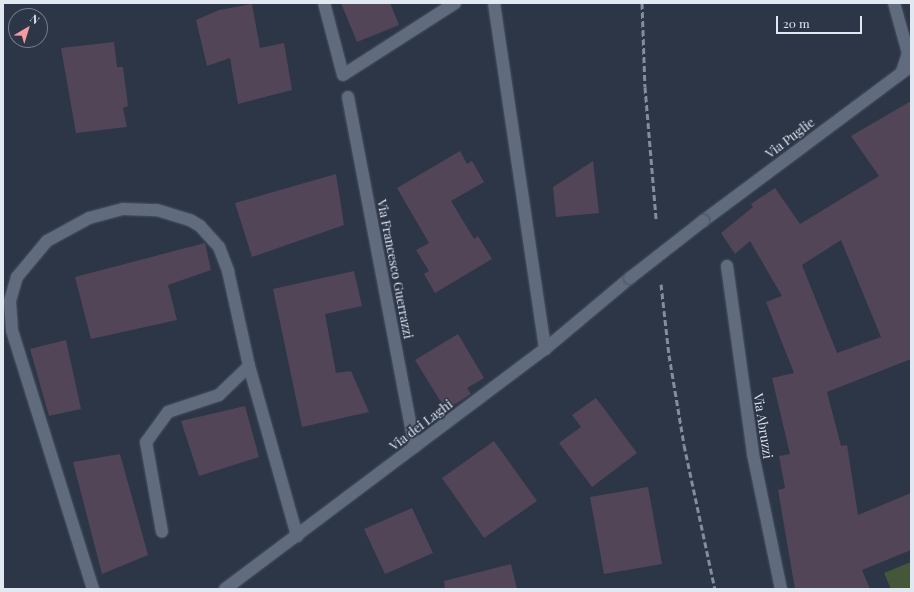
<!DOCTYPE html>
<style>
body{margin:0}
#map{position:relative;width:914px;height:592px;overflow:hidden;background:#2c3647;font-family:"Playfair Display",serif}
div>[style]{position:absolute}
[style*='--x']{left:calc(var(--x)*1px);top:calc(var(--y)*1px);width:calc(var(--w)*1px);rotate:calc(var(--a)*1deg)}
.green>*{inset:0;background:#445839}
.building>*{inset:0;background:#524557}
.roads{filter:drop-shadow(0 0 1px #495260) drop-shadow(0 0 1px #495260)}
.minor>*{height:12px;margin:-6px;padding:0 6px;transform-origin:6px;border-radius:6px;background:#606b7e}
.rail>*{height:3px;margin-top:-1.5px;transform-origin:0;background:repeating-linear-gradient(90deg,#848d9a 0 6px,transparent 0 9px)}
.bridges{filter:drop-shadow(0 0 1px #495260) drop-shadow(0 0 1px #495260)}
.minor-bridge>*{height:12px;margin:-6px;padding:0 6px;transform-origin:6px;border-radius:6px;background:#606b7e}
span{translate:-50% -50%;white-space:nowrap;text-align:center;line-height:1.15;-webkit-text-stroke:3.5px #2c3647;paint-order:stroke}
.street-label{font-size:13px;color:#e1e8f2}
.frame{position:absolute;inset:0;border:4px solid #e1e8f2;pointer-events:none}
.north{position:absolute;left:8px;top:8px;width:40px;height:40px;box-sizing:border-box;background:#2c3647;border:1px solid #747d8b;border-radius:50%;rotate:38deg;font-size:11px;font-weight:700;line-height:16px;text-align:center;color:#e1e8f2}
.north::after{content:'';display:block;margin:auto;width:14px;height:18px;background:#f49b9f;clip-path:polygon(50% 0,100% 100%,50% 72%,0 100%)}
.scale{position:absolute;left:776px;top:16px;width:86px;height:18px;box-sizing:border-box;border:2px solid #e1e8f2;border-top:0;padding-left:5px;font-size:12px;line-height:14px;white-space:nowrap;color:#e1e8f2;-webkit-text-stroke:3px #2c3647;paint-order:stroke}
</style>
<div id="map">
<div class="green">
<div style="clip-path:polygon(911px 562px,911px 589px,891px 589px,884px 573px)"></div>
</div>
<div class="building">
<div style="clip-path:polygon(341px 3px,390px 3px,399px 25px,357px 42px)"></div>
<div style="clip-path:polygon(252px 4px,260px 48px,284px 43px,292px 90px,238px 104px,230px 58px,207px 66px,196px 20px,219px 10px)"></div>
<div style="clip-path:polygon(114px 42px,117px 67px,123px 67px,128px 106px,123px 108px,127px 127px,76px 133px,61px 48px)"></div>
<div style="clip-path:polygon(evenodd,911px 101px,911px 359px,827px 392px,841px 446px,847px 445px,858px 515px,911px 493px,911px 550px,862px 570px,870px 589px,795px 589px,778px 490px,785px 488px,779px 456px,790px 454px,772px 378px,794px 373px,766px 302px,782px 296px,750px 241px,735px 254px,721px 233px,753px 207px,751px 204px,775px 188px,800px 224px,879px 176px,851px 136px,911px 101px,841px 240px,881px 337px,837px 353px,802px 265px,841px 240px)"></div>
<div style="clip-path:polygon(460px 151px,467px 164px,472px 161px,484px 182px,451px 201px,474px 239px,478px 236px,492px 259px,435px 293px,424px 274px,429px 271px,416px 250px,429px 243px,397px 188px)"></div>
<div style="clip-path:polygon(593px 161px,599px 213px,556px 217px,553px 187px)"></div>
<div style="clip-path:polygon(336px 174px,344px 225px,252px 257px,235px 203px)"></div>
<div style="clip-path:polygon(205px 243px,211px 270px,168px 285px,177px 320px,91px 339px,75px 277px)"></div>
<div style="clip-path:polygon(354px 271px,362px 306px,325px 314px,336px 373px,351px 371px,369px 412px,302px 427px,273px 289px)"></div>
<div style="clip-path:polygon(458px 334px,484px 378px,467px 388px,471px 394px,446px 410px,415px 360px)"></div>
<div style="clip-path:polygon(66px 340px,81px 409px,49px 416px,30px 349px)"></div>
<div style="clip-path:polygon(596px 398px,637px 453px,592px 487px,559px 443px,581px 427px,572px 415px)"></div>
<div style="clip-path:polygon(245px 406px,259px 457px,199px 476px,181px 421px)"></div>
<div style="clip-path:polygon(494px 441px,537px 501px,484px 538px,442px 478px)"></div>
<div style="clip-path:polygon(120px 454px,148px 555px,102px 574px,73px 462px)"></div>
<div style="clip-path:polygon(648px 487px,662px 564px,604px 574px,590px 497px)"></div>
<div style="clip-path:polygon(412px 508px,433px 553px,385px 574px,364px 529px)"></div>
<div style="clip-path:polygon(511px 564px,517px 589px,445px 589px,444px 581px)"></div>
</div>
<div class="roads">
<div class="minor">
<div style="--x:324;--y:3;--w:74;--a:75.2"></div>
<div style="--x:343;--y:75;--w:133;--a:-32.7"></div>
<div style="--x:494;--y:3;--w:350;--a:81.6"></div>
<div style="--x:894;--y:3;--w:52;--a:74.4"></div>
<div style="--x:908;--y:53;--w:19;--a:108"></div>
<div style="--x:348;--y:97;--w:356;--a:79.2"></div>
<div style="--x:703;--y:221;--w:259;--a:-36.7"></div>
<div style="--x:727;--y:266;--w:190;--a:82.1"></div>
<div style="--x:753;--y:454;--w:138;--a:78.3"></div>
<div style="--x:249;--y:366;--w:177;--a:74.2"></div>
<div style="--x:93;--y:589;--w:271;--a:-107.4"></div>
<div style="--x:12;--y:330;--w:29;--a:-94"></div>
<div style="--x:10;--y:301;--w:25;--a:-74"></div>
<div style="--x:17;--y:277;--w:47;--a:-50.2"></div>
<div style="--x:47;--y:241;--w:48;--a:-28.7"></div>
<div style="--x:89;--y:218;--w:35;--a:-15"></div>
<div style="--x:123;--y:209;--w:34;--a:2"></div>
<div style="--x:157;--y:210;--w:34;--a:17"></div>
<div style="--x:190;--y:220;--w:12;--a:31"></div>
<div style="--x:200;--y:226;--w:28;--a:48"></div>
<div style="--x:219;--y:247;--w:26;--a:69"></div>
<div style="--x:228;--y:271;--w:97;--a:77.5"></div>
<div style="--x:249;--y:366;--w:42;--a:136"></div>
<div style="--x:219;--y:395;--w:54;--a:161.6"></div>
<div style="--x:168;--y:412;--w:37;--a:126"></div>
<div style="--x:146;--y:442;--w:91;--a:79.9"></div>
<div style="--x:225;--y:589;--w:400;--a:-36.9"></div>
<div style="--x:545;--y:349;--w:111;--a:-39.9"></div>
</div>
</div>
<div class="rail">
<div style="--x:642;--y:3;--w:84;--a:88"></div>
<div style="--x:645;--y:87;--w:132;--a:85.2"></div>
<div style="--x:661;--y:284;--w:71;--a:83.6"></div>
<div style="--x:669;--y:355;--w:91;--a:80.5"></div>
<div style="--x:684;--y:445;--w:147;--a:77.9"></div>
</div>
<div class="bridges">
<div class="minor-bridge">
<div style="--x:630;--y:278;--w:93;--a:-38"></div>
</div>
</div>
<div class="street-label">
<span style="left:790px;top:138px;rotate:-37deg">Via Puglie</span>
<span style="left:395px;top:269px;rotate:79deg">Via Francesco Guerrazzi</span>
<span style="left:421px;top:425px;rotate:-37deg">Via dei Laghi</span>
<span style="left:763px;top:426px;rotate:81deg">Via Abruzzi</span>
</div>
<div class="frame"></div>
<div class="north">N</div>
<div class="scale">20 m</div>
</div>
